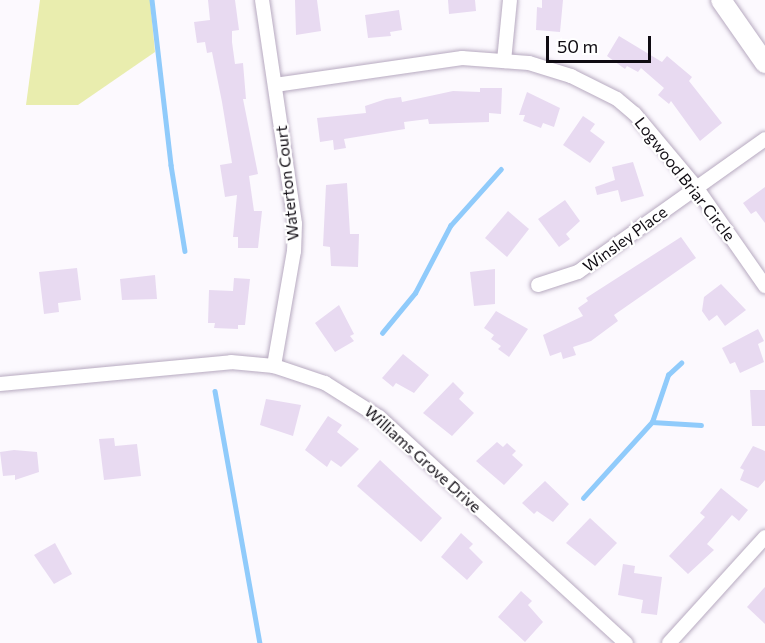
<!DOCTYPE html>
<style>
body{margin:0}
#map{position:relative;width:765px;height:643px;overflow:hidden;background:#fcf9fe;font-family:Commissioner,sans-serif}
div>[style]{position:absolute}
[style*='--x']{left:calc(var(--x)*1px);top:calc(var(--y)*1px);width:calc(var(--w)*1px);rotate:calc(var(--a)*1deg)}
.green>*{inset:0;background:#e9edae}
.stream>*{height:4.5px;margin:-2.25px;padding:0 2.25px;transform-origin:2.25px;border-radius:2.25px;background:#90cbfb}
.building>*{inset:0;background:#e8daf1}
.roads{filter:drop-shadow(0 0 2px #b7aac0) drop-shadow(0 0 2px #b7aac0)}
.street>*{height:14px;margin:-7px;padding:0 7px;transform-origin:7px;border-radius:7px;background:#fff}
.secondary>*{height:20px;margin:-10px;padding:0 10px;transform-origin:10px;border-radius:10px;background:#fff}
span{translate:-50% -50%;white-space:nowrap;text-align:center;line-height:1.15;-webkit-text-stroke:4.5px #fff;paint-order:stroke}
.street-label{font-size:16px;color:#0f0b12}
.scale{position:absolute;left:546px;top:36px;width:105px;height:27px;box-sizing:border-box;border:3px solid #0f0b12;border-top:0;padding-left:8px;font-size:18px;line-height:21px;white-space:nowrap;color:#0f0b12;-webkit-text-stroke:4px #fff;paint-order:stroke}
</style>
<div id="map">
<div class="green">
<div style="clip-path:polygon(40px 0,150px 0,155px 52px,78px 105px,26px 105px)"></div>
</div>
<div class="stream">
<div style="--x:152;--y:0;--w:166;--a:83.4"></div>
<div style="--x:171;--y:165;--w:87;--a:80.8"></div>
<div style="--x:382;--y:333;--w:52;--a:-50.5"></div>
<div style="--x:415;--y:293;--w:76;--a:-62.4"></div>
<div style="--x:450;--y:226;--w:76;--a:-48.2"></div>
<div style="--x:215;--y:391;--w:256;--a:79.9"></div>
<div style="--x:652;--y:422;--w:49;--a:3.5"></div>
<div style="--x:583;--y:498;--w:103;--a:-47.8"></div>
<div style="--x:652;--y:422;--w:50;--a:-71.2"></div>
<div style="--x:668;--y:375;--w:18;--a:-43"></div>
</div>
<div class="building">
<div style="clip-path:polygon(208px 0,235px 0,239px 30px,232px 31px,232px 42px,235px 64px,243px 63px,246px 99px,243px 99px,258px 174px,249px 176px,254px 211px,262px 211px,258px 248px,238px 248px,238px 237px,233px 237px,237px 195px,225px 197px,220px 165px,232px 163px,222px 102px,212px 52px,207px 53px,205px 42px,197px 43px,194px 22px,210px 20px)"></div>
<div style="clip-path:polygon(295px 0,317px 0,321px 31px,296px 35px)"></div>
<div style="clip-path:polygon(448px 0,475px 0,476px 11px,449px 14px)"></div>
<div style="clip-path:polygon(542px 0,563px 0,560px 32px,536px 30px,537px 7px,542px 8px)"></div>
<div style="clip-path:polygon(399px 10px,402px 30px,390px 32px,391px 36px,368px 38px,365px 15px)"></div>
<div style="clip-path:polygon(619px 36px,662px 62px,667px 56px,692px 77px,689px 81px,722px 123px,700px 141px,671px 101px,669px 104px,658px 95px,664px 88px,641px 68px,638px 72px,627px 66px,625px 69px,607px 56px)"></div>
<div style="clip-path:polygon(480px 88px,502px 88px,501px 114px,489px 113px,489px 122px,429px 124px,428px 119px,404px 122px,405px 129px,344px 139px,346px 148px,334px 150px,333px 140px,320px 142px,317px 118px,366px 113px,365px 106px,386px 99px,401px 97px,402px 102px,453px 91px,480px 92px)"></div>
<div style="clip-path:polygon(527px 92px,560px 108px,554px 127px,543px 123px,541px 128px,523px 121px,525px 115px,519px 115px)"></div>
<div style="clip-path:polygon(583px 116px,595px 124px,590px 131px,605px 142px,590px 163px,563px 145px)"></div>
<div style="clip-path:polygon(633px 162px,644px 196px,621px 202px,618px 190px,597px 195px,595px 187px,615px 180px,612px 167px)"></div>
<div style="clip-path:polygon(347px 183px,350px 234px,359px 234px,358px 267px,331px 266px,330px 247px,323px 246px,326px 185px)"></div>
<div style="clip-path:polygon(765px 187px,765px 223px,756px 211px,751px 214px,743px 203px)"></div>
<div style="clip-path:polygon(565px 200px,580px 221px,566px 234px,570px 239px,559px 247px,538px 219px)"></div>
<div style="clip-path:polygon(508px 211px,529px 229px,507px 257px,485px 238px)"></div>
<div style="clip-path:polygon(681px 237px,696px 258px,614px 315px,618px 321px,591px 341px,573px 347px,576px 355px,563px 359px,561px 352px,550px 356px,543px 335px,583px 316px,578px 308px,588px 301px,586px 298px)"></div>
<div style="clip-path:polygon(77px 268px,81px 300px,58px 303px,59px 312px,44px 314px,39px 272px)"></div>
<div style="clip-path:polygon(495px 269px,495px 304px,474px 306px,470px 272px)"></div>
<div style="clip-path:polygon(155px 275px,157px 299px,122px 300px,120px 279px)"></div>
<div style="clip-path:polygon(234px 278px,250px 279px,245px 325px,238px 325px,238px 329px,214px 328px,215px 323px,208px 323px,209px 290px,233px 291px)"></div>
<div style="clip-path:polygon(721px 284px,746px 310px,725px 326px,717px 315px,709px 321px,702px 311px,704px 297px)"></div>
<div style="clip-path:polygon(339px 305px,354px 334px,350px 336px,354px 341px,335px 352px,315px 323px)"></div>
<div style="clip-path:polygon(496px 311px,528px 329px,509px 357px,498px 349px,501px 346px,491px 339px,494px 335px,484px 328px)"></div>
<div style="clip-path:polygon(758px 329px,764px 341px,758px 344px,764px 362px,740px 373px,735px 362px,730px 364px,722px 348px)"></div>
<div style="clip-path:polygon(403px 354px,429px 375px,414px 393px,396px 383px,393px 387px,382px 378px)"></div>
<div style="clip-path:polygon(453px 382px,464px 393px,459px 399px,474px 413px,452px 436px,423px 413px)"></div>
<div style="clip-path:polygon(750px 390px,765px 390px,765px 426px,752px 426px)"></div>
<div style="clip-path:polygon(266px 399px,301px 405px,293px 436px,260px 425px)"></div>
<div style="clip-path:polygon(328px 416px,342px 425px,337px 432px,359px 449px,341px 467px,331px 460px,327px 467px,305px 450px)"></div>
<div style="clip-path:polygon(114px 438px,115px 446px,137px 444px,141px 476px,104px 480px,99px 439px)"></div>
<div style="clip-path:polygon(497px 442px,503px 447px,507px 443px,516px 451px,512px 455px,523px 465px,504px 485px,476px 461px)"></div>
<div style="clip-path:polygon(753px 446px,765px 451px,765px 480px,758px 488px,740px 480px,744px 470px,740px 468px)"></div>
<div style="clip-path:polygon(14px 450px,37px 452px,39px 472px,15px 480px,15px 475px,3px 476px,0 452px)"></div>
<div style="clip-path:polygon(380px 460px,442px 518px,421px 542px,357px 486px)"></div>
<div style="clip-path:polygon(545px 481px,569px 504px,553px 522px,537px 511px,534px 514px,522px 503px)"></div>
<div style="clip-path:polygon(721px 488px,748px 510px,739px 521px,732px 515px,707px 544px,714px 550px,688px 574px,669px 556px,705px 517px,700px 513px)"></div>
<div style="clip-path:polygon(590px 518px,617px 543px,595px 566px,566px 543px)"></div>
<div style="clip-path:polygon(461px 533px,473px 544px,469px 548px,483px 562px,467px 580px,441px 557px)"></div>
<div style="clip-path:polygon(55px 543px,72px 574px,54px 584px,34px 555px)"></div>
<div style="clip-path:polygon(623px 564px,635px 566px,634px 573px,662px 577px,657px 615px,641px 613px,643px 600px,618px 595px)"></div>
<div style="clip-path:polygon(765px 587px,765px 624px,747px 607px)"></div>
<div style="clip-path:polygon(521px 591px,532px 601px,528px 605px,543px 622px,525px 642px,498px 617px)"></div>
</div>
<div class="roads">
<div class="street">
<div style="--x:262;--y:0;--w:226;--a:81.6"></div>
<div style="--x:295;--y:224;--w:27;--a:92"></div>
<div style="--x:294;--y:251;--w:117;--a:99.9"></div>
<div style="--x:504;--y:61;--w:61;--a:-84.4"></div>
<div style="--x:275;--y:85;--w:189;--a:-8.2"></div>
<div style="--x:462;--y:58;--w:67;--a:4.3"></div>
<div style="--x:529;--y:63;--w:44;--a:17.2"></div>
<div style="--x:571;--y:76;--w:51;--a:26.6"></div>
<div style="--x:617;--y:99;--w:23;--a:40"></div>
<div style="--x:635;--y:114;--w:95;--a:50.1"></div>
<div style="--x:696;--y:187;--w:121;--a:55.1"></div>
<div style="--x:538;--y:285;--w:42;--a:-18"></div>
<div style="--x:578;--y:272;--w:229;--a:-35.4"></div>
<div style="--x:0;--y:384;--w:232;--a:-5.4"></div>
<div style="--x:231;--y:362;--w:43;--a:5.3"></div>
<div style="--x:274;--y:366;--w:54;--a:18.4"></div>
<div style="--x:325;--y:383;--w:64;--a:32.2"></div>
<div style="--x:379;--y:417;--w:335;--a:42.5"></div>
<div style="--x:669;--y:643;--w:143;--a:-47.8"></div>
</div>
<div class="secondary">
<div style="--x:721;--y:0;--w:77;--a:55.1"></div>
</div>
</div>
<div class="street-label">
<span style="left:685px;top:179px;rotate:52deg">Logwood Briar Circle</span>
<span style="left:287px;top:183px;rotate:-96deg">Waterton Court</span>
<span style="left:625px;top:239px;rotate:-36deg">Winsley Place</span>
<span style="left:423px;top:459px;rotate:42deg">Williams Grove Drive</span>
</div>
<div class="scale">50 m</div>
</div>
